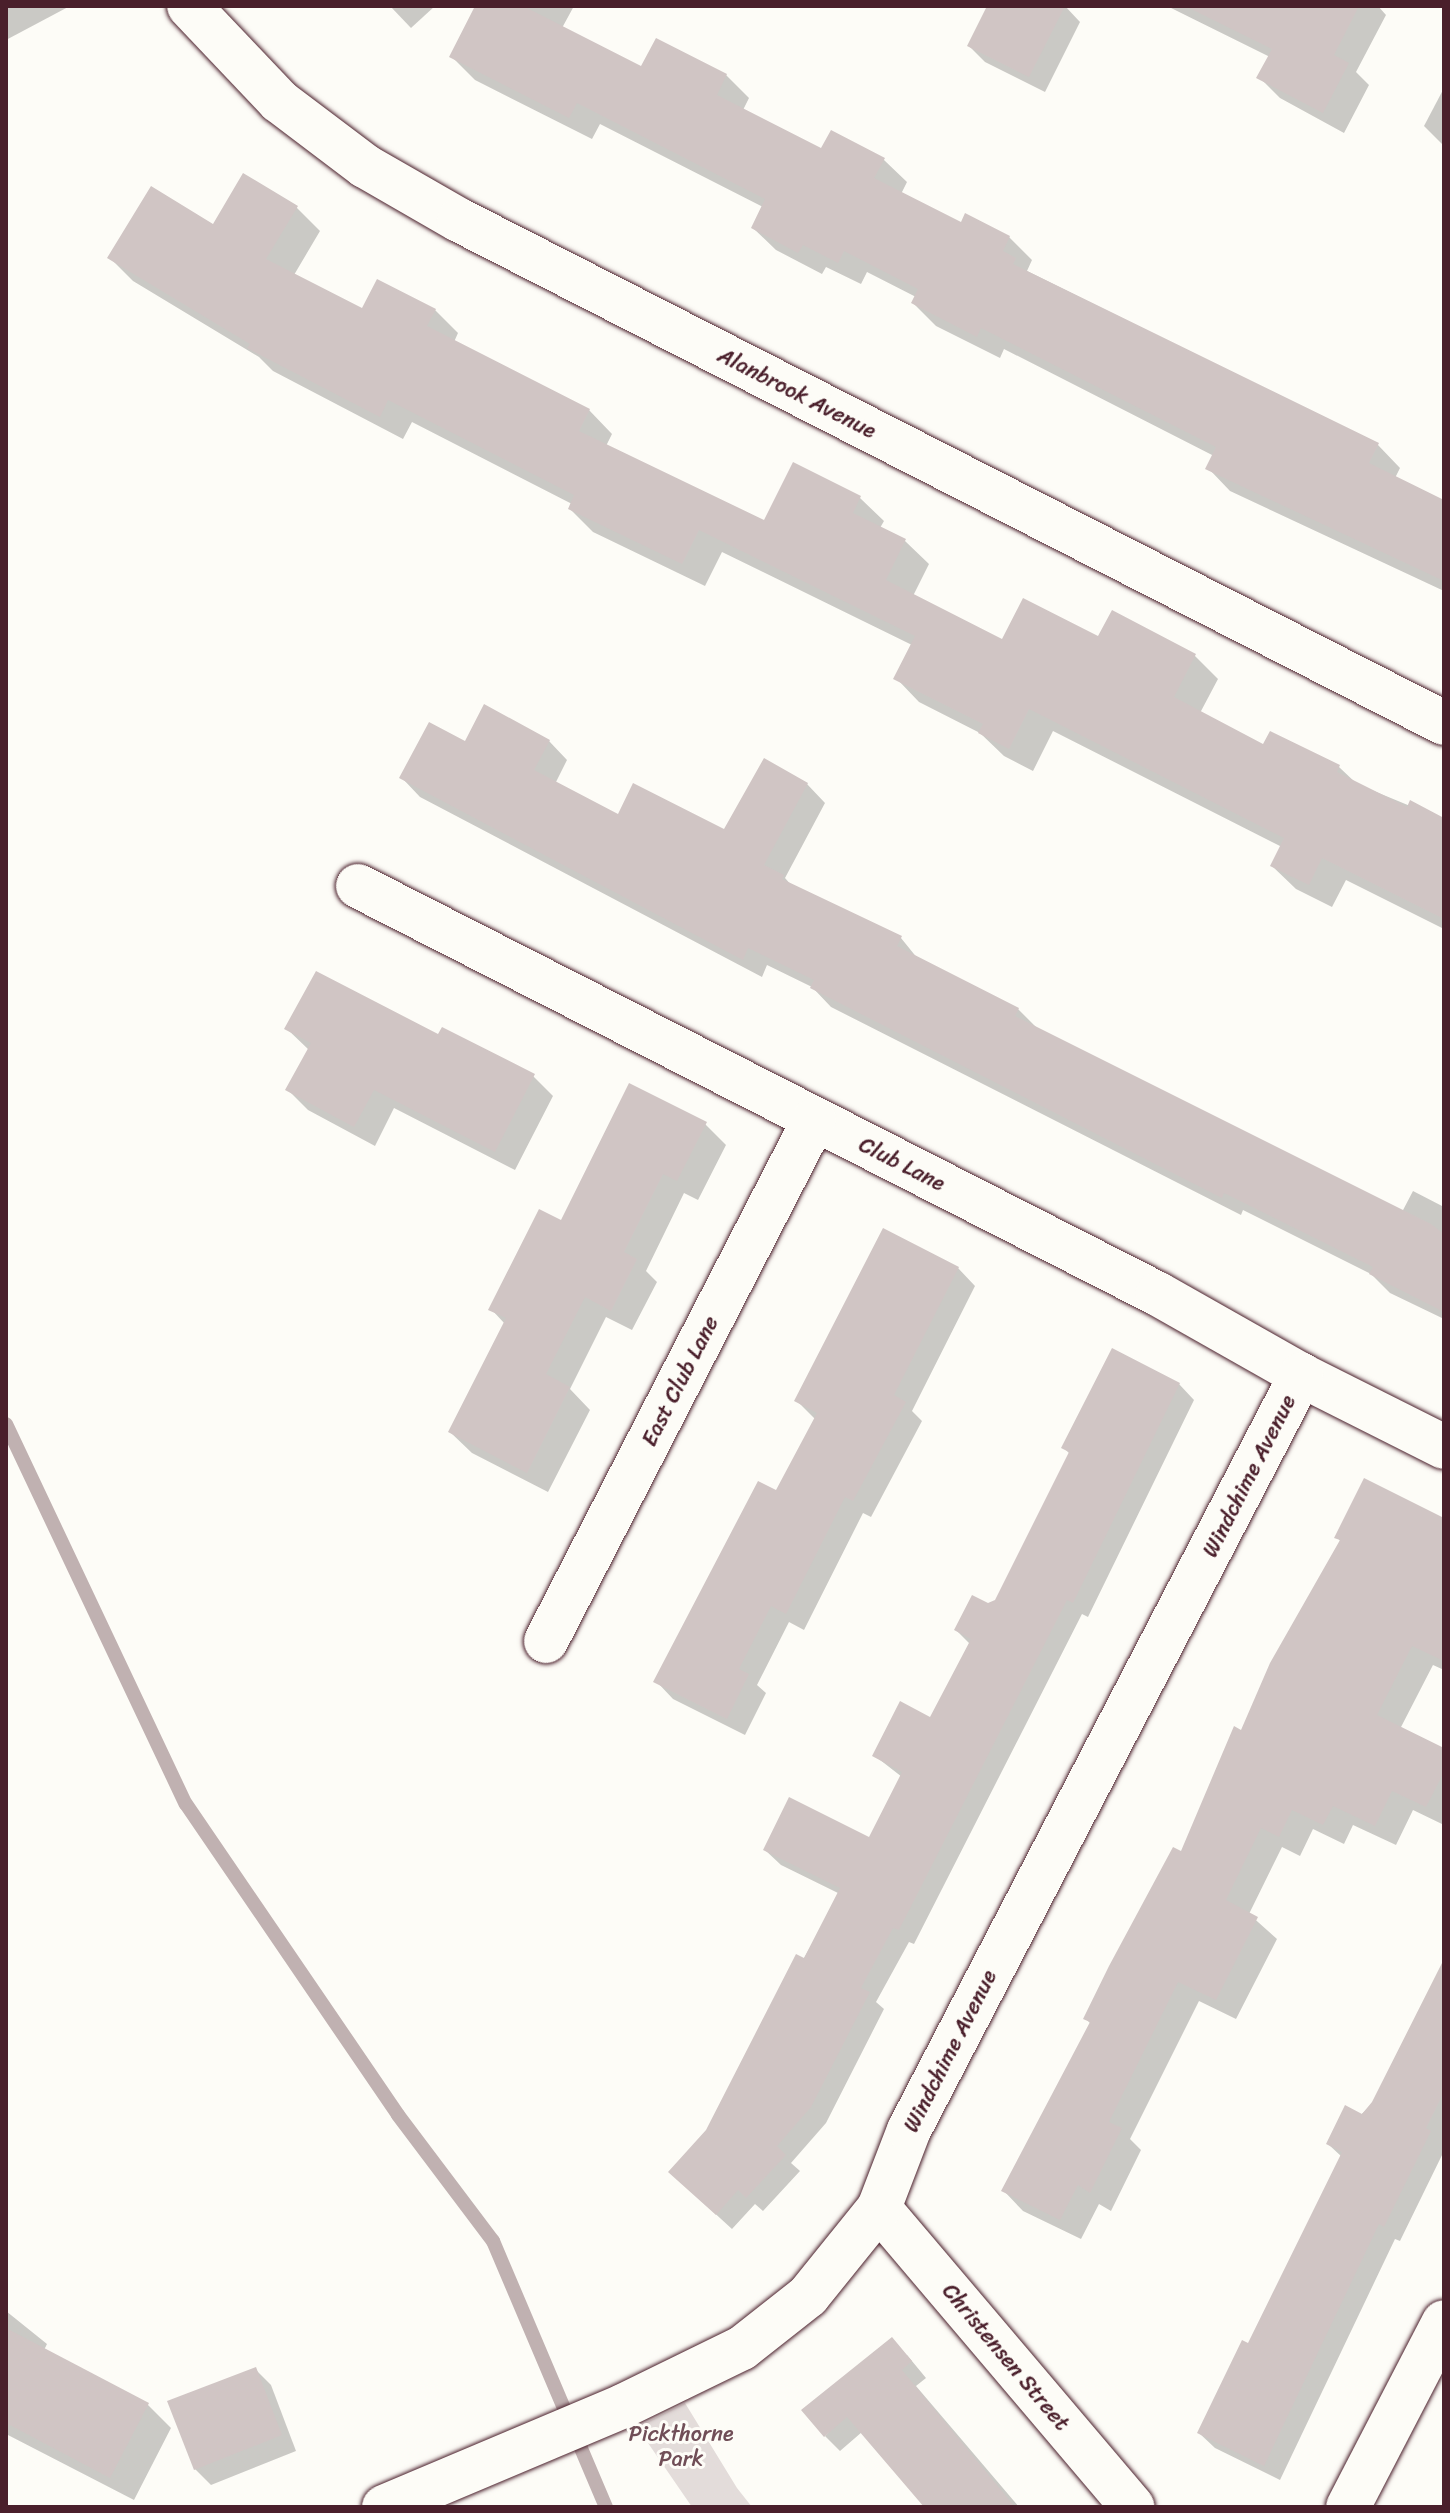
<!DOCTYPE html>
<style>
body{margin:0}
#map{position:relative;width:1450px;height:2513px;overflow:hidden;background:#fdfcf7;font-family:Sriracha,sans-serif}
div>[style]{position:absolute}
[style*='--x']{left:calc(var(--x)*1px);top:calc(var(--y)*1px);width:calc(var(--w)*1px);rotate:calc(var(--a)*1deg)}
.green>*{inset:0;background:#e3dcda}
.shadow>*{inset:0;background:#0003}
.stream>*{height:14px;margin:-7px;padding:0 7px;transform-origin:7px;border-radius:7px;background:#c0b1b1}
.building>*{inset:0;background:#d0c5c4}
.roads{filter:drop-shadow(0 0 2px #4a1f2b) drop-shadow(0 0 2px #4a1f2b)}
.minor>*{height:44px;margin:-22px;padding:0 22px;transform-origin:22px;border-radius:22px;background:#fdfcf7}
span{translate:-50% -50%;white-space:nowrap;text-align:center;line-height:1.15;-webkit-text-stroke:6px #fdfcf7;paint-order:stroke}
.street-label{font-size:22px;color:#4a1f2b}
.park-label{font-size:22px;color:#704e57}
.frame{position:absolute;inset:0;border:8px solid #4a1f2b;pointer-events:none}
</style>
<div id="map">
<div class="green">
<div style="clip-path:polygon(685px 2403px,737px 2488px,752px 2507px,692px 2507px,637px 2427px)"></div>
</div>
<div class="shadow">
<div style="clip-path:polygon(6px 6px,70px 6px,6px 40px)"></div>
<div style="clip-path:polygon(390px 6px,435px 6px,411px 28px)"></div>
<div style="clip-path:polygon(477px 6px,574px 6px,562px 28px,642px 69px,726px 75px,749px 98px,743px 110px,822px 151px,884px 160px,907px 182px,901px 194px,962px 224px,1009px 237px,1032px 260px,1027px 271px,1378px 445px,1400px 468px,1395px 478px,1444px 502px,1444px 591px,1230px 491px,1208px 468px,1214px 456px,1004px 349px,1000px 358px,936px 326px,913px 303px,916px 297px,867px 272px,861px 284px,826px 267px,822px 274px,776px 250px,753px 228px,763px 207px,600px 124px,592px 139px,475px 80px,452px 57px)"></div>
<div style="clip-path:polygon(989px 6px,1065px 6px,1080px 22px,1045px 92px,985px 62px,969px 46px)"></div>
<div style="clip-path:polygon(1167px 6px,1378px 6px,1386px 15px,1356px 72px,1369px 85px,1344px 133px,1280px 98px,1259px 77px,1270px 57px)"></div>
<div style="clip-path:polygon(1444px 88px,1444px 146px,1424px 126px)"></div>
<div style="clip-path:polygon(244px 176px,297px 208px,320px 231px,294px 275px,363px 311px,435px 310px,458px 333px,454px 342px,589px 410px,612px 434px,606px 446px,765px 523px,793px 465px,860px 498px,884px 521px,880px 528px,905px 541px,929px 564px,913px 596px,1003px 642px,1099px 639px,1195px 656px,1218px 679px,1200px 713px,1264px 747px,1339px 767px,1357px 784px,1444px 820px,1444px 929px,1346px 880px,1332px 907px,1296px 889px,1272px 866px,1282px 847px,1053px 731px,1033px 771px,1004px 756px,980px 733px,919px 702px,896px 678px,912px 645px,722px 552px,705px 586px,593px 532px,570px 509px,572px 504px,412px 422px,403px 439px,273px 371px,259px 357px,133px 281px,110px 258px,213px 226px)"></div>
<div style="clip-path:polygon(549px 741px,567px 760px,555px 784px,619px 817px,725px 832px,807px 784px,825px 803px,785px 878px,792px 886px,901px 938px,918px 959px,1018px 1009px,1037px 1028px,1402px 1212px,1413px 1191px,1444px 1207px,1444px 1319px,1390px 1293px,1371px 1274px,1243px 1210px,1241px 1215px,831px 1007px,812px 987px,767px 965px,762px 977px,420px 797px,402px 778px,466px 744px)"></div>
<div style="clip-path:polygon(286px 1028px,439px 1037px,533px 1076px,553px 1096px,515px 1170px,394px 1108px,375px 1146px,308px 1110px,288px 1090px,309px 1050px)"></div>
<div style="clip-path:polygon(705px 1124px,726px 1145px,698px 1200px,684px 1193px,646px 1271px,657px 1282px,632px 1330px,606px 1317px,570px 1389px,590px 1410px,548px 1492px,472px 1453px,450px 1432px,505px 1324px,491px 1309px,562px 1223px)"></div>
<div style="clip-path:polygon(958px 1268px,975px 1286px,912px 1411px,922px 1421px,871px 1517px,863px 1513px,804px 1630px,789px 1622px,757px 1685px,766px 1693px,745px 1735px,673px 1699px,656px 1681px,777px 1493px,815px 1419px,797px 1401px)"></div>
<div style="clip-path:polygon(1179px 1384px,1194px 1400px,1088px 1617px,1082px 1614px,914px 1944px,909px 1942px,876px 2002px,884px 2009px,826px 2123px,791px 2163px,800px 2171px,763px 2211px,755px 2204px,732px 2229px,686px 2187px,707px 2131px,840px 1894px,781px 1865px,765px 1850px,870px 1839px,902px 1777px,875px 1756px,931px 1719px,970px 1644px,956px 1630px,997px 1602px,1070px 1454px,1064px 1448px)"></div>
<div style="clip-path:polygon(1444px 1521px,1444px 1670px,1433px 1665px,1400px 1729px,1444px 1750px,1444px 1825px,1413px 1810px,1396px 1845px,1353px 1825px,1344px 1844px,1313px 1829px,1300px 1856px,1282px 1847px,1249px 1914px,1277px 1939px,1236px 2019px,1199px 2001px,1130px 2139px,1141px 2150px,1111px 2211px,1099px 2204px,1081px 2239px,1023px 2211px,1003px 2190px,1091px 2024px,1086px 2019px,1182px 1854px,1341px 1542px,1337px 1537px)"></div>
<div style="clip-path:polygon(1444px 1964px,1444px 2151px,1400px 2241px,1395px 2239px,1280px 2480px,1215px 2448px,1199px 2433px,1249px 2346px,1342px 2157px,1328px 2144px,1374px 2103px)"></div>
<div style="clip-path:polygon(6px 2311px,47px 2344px,44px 2350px,148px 2405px,171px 2428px,134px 2500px,6px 2434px)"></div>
<div style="clip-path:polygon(907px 2355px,926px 2378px,916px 2386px,1019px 2507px,926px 2507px,862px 2432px,840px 2451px,825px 2436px)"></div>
<div style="clip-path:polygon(255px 2369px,271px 2385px,296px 2451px,211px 2485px,195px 2469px)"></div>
</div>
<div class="stream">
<div style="--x:6;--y:1424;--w:420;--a:64.7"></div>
<div style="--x:186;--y:1804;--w:376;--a:55.7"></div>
<div style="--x:398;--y:2115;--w:158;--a:53"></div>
<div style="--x:493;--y:2241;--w:289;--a:67"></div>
</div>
<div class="building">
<div style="clip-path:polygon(475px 6px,523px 6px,641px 66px,656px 38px,727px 74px,717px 95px,821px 148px,831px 130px,885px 158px,874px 178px,961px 222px,965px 213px,1010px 236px,1003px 251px,1016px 258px,1013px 264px,1379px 443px,1369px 463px,1444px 500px,1444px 581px,1205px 469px,1216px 447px,981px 328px,977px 337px,911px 303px,918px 289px,844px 251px,838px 263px,803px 245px,798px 253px,751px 228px,765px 199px,577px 103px,569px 118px,449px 57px)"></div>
<div style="clip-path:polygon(987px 6px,1065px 6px,1029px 77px,967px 46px)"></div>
<div style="clip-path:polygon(1185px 6px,1359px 6px,1334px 55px,1349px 63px,1323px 113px,1256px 78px,1272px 49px)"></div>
<div style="clip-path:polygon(243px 173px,298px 206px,266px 259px,362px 308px,377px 279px,436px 309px,427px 326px,590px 409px,579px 431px,764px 520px,793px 462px,861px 496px,853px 513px,906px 539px,886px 580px,1002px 639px,1023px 598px,1098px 636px,1112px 610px,1196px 654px,1174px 697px,1263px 744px,1270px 731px,1340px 765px,1337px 772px,1407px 807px,1410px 800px,1444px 818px,1444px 919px,1322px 858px,1309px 885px,1270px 866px,1284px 838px,1029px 709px,1009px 749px,978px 733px,983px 724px,893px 679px,915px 636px,699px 530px,682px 564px,568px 509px,574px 495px,388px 400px,380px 417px,247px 348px,250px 344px,107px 258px,151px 186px,213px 224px)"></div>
<div style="clip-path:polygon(484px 704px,550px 740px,534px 770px,618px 814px,633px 783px,724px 829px,764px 758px,808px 783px,764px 865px,784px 875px,782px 879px,902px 936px,897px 946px,1019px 1008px,1015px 1016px,1431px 1224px,1444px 1234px,1444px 1312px,1369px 1274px,1373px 1267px,1224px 1193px,1222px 1198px,810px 988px,814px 980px,748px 948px,743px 960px,399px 778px,429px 722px,465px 741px)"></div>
<div style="clip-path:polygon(316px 971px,438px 1034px,442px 1027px,535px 1074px,495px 1152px,374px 1090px,354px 1127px,285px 1090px,311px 1043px,284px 1029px)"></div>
<div style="clip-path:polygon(629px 1083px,707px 1122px,677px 1181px,663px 1174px,624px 1252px,637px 1259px,611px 1311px,585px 1297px,546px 1374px,570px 1387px,527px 1473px,448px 1432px,506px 1318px,488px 1310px,539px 1209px,561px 1220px)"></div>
<div style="clip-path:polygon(883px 1228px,959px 1267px,894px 1395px,906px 1402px,853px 1501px,845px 1497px,786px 1614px,771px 1606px,739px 1669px,749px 1674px,727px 1719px,653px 1682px,758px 1481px,776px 1490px,817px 1413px,794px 1401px)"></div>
<div style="clip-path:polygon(1112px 1348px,1180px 1383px,1073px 1603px,1067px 1600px,899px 1930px,893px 1928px,861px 1988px,870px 1992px,811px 2107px,777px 2146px,786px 2155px,746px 2198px,738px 2190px,716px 2215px,668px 2172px,706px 2130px,796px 1954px,804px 1958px,840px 1888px,763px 1850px,789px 1797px,869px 1837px,902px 1772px,872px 1756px,900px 1701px,930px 1717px,971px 1639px,954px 1630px,972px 1595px,988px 1603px,995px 1600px,1069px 1452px,1061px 1448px)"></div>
<div style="clip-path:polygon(1364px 1478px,1444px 1518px,1444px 1661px,1412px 1646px,1377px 1715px,1444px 1748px,1444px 1772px,1426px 1807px,1392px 1791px,1375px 1826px,1333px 1806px,1323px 1825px,1292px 1810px,1279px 1837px,1261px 1828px,1226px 1900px,1258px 1917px,1216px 2000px,1178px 1982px,1109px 2122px,1122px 2128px,1090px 2193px,1078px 2185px,1060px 2220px,1001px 2191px,1090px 2022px,1083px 2019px,1109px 1966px,1173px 1847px,1181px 1851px,1234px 1726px,1241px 1730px,1270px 1663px,1340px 1540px,1334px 1538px)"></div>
<div style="clip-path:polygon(1444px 1959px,1444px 2092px,1426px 2128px,1431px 2131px,1384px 2227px,1379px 2224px,1264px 2466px,1197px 2433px,1242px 2340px,1248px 2343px,1342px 2152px,1326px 2144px,1345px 2105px,1362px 2114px,1372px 2102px)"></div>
<div style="clip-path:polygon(6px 2328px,149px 2403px,110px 2478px,6px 2423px)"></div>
<div style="clip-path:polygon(892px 2337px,912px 2361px,902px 2370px,1015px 2507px,924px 2507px,847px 2417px,824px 2437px,801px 2410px)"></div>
<div style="clip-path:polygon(256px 2367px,282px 2435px,194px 2470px,167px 2401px)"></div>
</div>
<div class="roads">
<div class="minor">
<div style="--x:189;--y:6;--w:131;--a:46.5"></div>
<div style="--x:279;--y:101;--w:108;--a:37.1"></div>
<div style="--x:365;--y:166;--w:108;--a:29.9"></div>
<div style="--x:459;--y:220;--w:1106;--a:27.05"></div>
<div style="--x:358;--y:886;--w:898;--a:27.02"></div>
<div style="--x:1158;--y:1294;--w:164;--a:29.5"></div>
<div style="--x:1301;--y:1375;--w:160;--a:26.7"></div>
<div style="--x:546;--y:1641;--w:586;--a:-62.78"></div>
<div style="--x:879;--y:2208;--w:392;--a:49.7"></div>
<div style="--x:384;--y:2507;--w:259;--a:-22.9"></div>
<div style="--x:623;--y:2406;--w:132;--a:-26"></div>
<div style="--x:742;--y:2348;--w:84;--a:-38.2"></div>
<div style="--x:808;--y:2296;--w:113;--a:-51.1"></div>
<div style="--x:879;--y:2208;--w:84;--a:-69"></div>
<div style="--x:909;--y:2130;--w:851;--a:-62.56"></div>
<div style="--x:1348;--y:2507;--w:208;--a:-62.6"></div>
</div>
</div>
<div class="street-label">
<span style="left:797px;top:393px;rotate:27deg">Alanbrook Avenue</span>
<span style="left:902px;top:1164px;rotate:27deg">Club Lane</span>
<span style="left:680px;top:1381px;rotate:-63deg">East Club Lane</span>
<span style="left:1249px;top:1476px;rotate:-63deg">Windchime Avenue</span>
<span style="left:950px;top:2051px;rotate:-63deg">Windchime Avenue</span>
<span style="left:1006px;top:2357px;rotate:50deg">Christensen Street</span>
</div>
<div class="park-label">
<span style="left:681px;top:2446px">Pickthorne<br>Park</span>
</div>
<div class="frame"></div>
</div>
